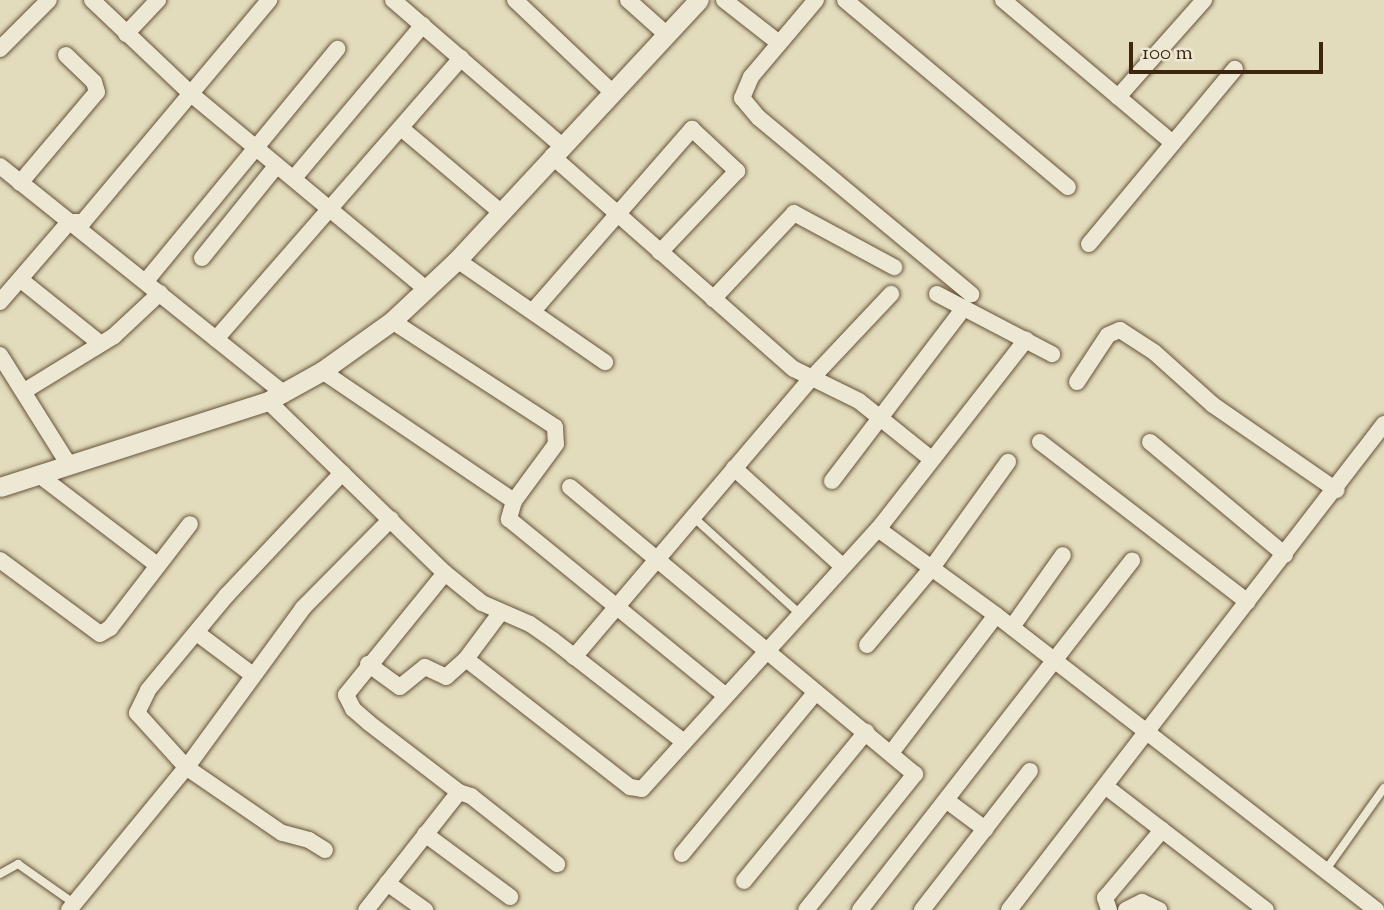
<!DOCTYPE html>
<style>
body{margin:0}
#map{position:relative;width:1384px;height:910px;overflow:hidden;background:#e2dbbc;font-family:"Sorts Mill Goudy",serif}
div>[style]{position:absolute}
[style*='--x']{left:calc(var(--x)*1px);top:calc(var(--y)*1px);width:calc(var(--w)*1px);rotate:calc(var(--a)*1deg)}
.roads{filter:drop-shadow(0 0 2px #675239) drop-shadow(0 0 2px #675239)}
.service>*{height:8px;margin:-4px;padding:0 4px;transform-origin:4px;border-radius:4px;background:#ece8d3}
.minor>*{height:16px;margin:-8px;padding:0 8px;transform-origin:8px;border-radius:8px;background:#ece8d3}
.tertiary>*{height:19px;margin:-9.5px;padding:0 9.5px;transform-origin:9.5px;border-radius:9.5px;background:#ece8d3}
span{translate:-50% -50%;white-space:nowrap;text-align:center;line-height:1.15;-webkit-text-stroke:5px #ece8d3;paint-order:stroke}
.scale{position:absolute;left:1129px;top:42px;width:194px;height:32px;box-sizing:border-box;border:4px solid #3e250d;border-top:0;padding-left:9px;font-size:21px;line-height:24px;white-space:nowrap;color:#3e250d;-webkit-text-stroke:5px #ece8d3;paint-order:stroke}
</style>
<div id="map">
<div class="roads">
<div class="service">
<div style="--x:692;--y:516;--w:144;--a:42.2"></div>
<div style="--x:1325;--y:871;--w:102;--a:-54.6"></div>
<div style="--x:0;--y:874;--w:21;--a:-29"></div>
<div style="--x:18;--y:864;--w:70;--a:35.1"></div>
</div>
<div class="minor">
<div style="--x:92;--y:0;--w:137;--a:43.5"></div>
<div style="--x:191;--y:94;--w:305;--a:39.7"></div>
<div style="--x:393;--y:0;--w:223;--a:40.8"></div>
<div style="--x:515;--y:0;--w:134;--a:43.5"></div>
<div style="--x:628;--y:0;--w:51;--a:41.8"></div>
<div style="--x:724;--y:0;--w:70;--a:38"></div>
<div style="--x:816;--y:0;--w:101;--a:130.2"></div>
<div style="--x:751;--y:77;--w:23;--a:113"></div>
<div style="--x:742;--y:98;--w:26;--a:50"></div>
<div style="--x:759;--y:118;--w:276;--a:39.7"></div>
<div style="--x:845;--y:0;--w:291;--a:40"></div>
<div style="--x:1003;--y:0;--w:222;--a:40.1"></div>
<div style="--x:126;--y:34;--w:47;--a:-46.7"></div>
<div style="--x:0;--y:49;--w:69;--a:-45"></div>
<div style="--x:1118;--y:97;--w:130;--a:-48.4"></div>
<div style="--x:401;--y:128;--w:132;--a:40.1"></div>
<div style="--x:552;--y:156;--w:322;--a:41.4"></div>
<div style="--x:794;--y:369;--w:72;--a:26.2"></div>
<div style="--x:859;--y:401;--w:91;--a:38.8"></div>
<div style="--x:0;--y:166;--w:363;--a:38.7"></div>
<div style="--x:294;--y:178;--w:200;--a:-49.9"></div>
<div style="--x:20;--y:183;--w:119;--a:-49.8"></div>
<div style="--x:97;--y:92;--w:10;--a:-107"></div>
<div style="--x:94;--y:82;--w:39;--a:-136"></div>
<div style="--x:1089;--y:244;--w:228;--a:-50.2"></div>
<div style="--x:202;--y:258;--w:119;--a:-51.1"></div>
<div style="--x:457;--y:260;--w:180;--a:34.6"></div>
<div style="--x:21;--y:280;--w:102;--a:38.7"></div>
<div style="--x:146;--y:281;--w:301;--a:-50.5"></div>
<div style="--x:937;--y:294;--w:130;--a:27.6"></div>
<div style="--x:713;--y:299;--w:118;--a:-46.7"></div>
<div style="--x:794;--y:213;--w:114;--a:28.4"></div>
<div style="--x:0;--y:302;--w:106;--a:-49.2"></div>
<div style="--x:69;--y:222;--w:14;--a:0"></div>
<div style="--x:83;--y:222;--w:290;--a:-50"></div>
<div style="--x:533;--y:311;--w:242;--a:-48.9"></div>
<div style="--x:692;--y:129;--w:62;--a:43"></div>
<div style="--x:737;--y:171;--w:112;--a:133.5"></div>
<div style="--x:392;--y:321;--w:194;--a:33"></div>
<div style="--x:555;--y:427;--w:17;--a:87"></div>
<div style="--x:556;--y:444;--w:71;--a:126.4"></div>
<div style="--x:216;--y:339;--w:373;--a:-48.9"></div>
<div style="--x:0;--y:355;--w:130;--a:57.9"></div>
<div style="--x:322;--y:371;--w:232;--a:34.1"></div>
<div style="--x:514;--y:501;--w:19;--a:106"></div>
<div style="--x:509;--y:519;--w:279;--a:39.2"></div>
<div style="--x:1077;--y:382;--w:56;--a:-56.6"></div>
<div style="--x:1108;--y:335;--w:13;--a:-23"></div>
<div style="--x:1120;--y:330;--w:40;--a:32.9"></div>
<div style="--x:1154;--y:352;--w:79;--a:41.9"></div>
<div style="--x:1213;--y:405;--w:150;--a:34.6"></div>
<div style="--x:26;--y:390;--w:103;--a:-31.5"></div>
<div style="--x:114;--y:336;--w:63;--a:-43.1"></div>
<div style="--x:268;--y:401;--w:247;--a:44.2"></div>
<div style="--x:445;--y:573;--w:157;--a:129.1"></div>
<div style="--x:346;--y:695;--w:16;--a:63"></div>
<div style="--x:353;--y:709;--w:21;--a:41"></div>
<div style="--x:369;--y:723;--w:113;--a:37.5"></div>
<div style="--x:459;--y:792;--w:150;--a:128.2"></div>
<div style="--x:1040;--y:442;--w:262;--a:37.6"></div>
<div style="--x:1150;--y:442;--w:176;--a:39.9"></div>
<div style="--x:734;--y:468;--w:146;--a:42.2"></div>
<div style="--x:39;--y:475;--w:148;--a:37.3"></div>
<div style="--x:832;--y:481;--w:218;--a:-52.7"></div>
<div style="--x:570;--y:487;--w:449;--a:39.8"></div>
<div style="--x:915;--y:774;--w:174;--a:128.7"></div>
<div style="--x:878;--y:529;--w:146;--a:36.1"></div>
<div style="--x:996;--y:615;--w:481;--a:37.8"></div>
<div style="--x:0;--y:560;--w:124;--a:36.5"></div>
<div style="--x:100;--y:634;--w:12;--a:-31"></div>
<div style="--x:110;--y:628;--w:131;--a:-52.4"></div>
<div style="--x:445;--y:573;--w:48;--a:39"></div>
<div style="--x:482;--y:603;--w:52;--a:23.6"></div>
<div style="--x:530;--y:624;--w:28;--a:35"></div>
<div style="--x:553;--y:640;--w:166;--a:37.9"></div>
<div style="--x:501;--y:612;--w:59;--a:126.7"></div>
<div style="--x:466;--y:659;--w:208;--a:38"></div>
<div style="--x:630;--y:787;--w:12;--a:9"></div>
<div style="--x:642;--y:789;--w:358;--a:-47.8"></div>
<div style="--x:882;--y:524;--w:234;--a:-52"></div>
<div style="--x:1012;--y:627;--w:88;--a:-54.7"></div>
<div style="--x:197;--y:633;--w:70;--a:36.9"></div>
<div style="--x:867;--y:645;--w:99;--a:-49.9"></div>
<div style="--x:931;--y:569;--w:132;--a:-54.3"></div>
<div style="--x:574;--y:657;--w:365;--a:-49.6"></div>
<div style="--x:811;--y:379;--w:117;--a:-46.7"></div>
<div style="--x:368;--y:664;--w:39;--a:36"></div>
<div style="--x:400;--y:687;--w:32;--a:-39"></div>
<div style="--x:425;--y:667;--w:23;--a:25"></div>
<div style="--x:446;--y:677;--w:27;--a:-42"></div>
<div style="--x:891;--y:753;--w:173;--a:-52.7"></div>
<div style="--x:1105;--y:786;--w:203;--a:37.6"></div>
<div style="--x:459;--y:792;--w:13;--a:18"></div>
<div style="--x:471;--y:796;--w:110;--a:38.3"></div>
<div style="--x:946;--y:800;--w:49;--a:36.6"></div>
<div style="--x:425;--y:834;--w:106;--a:36.5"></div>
<div style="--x:325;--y:850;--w:19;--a:-148"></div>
<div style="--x:309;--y:840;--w:28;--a:-165"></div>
<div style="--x:282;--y:833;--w:116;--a:-145.5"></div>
<div style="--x:186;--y:767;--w:73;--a:-132.2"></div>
<div style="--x:137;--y:713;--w:25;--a:-64"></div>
<div style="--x:148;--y:690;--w:124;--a:-50.3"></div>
<div style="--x:227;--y:595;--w:168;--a:-46.7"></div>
<div style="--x:682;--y:854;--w:210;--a:-50.4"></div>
<div style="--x:744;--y:881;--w:193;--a:-50.7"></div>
<div style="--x:387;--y:883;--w:47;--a:35.4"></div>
<div style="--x:69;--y:910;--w:189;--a:-50.6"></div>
<div style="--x:189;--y:764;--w:193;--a:-53.8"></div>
<div style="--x:303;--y:608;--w:125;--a:-45.3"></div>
<div style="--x:860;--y:910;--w:443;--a:-52.1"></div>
<div style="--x:922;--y:910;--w:176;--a:-52.2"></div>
<div style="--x:1009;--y:910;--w:614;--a:-52.35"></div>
<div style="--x:1109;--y:910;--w:13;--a:-108"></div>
<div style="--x:1105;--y:898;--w:89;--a:-50"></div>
<div style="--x:1126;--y:910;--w:18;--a:-27"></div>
<div style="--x:1142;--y:902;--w:19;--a:25"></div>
</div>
<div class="tertiary">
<div style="--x:0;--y:487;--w:281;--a:-17.8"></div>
<div style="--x:268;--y:401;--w:62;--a:-29.1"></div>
<div style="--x:322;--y:371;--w:86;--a:-35.5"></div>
<div style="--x:392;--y:321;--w:89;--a:-43.2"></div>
<div style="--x:457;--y:260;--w:355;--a:-47.1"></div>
</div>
</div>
<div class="scale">100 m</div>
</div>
